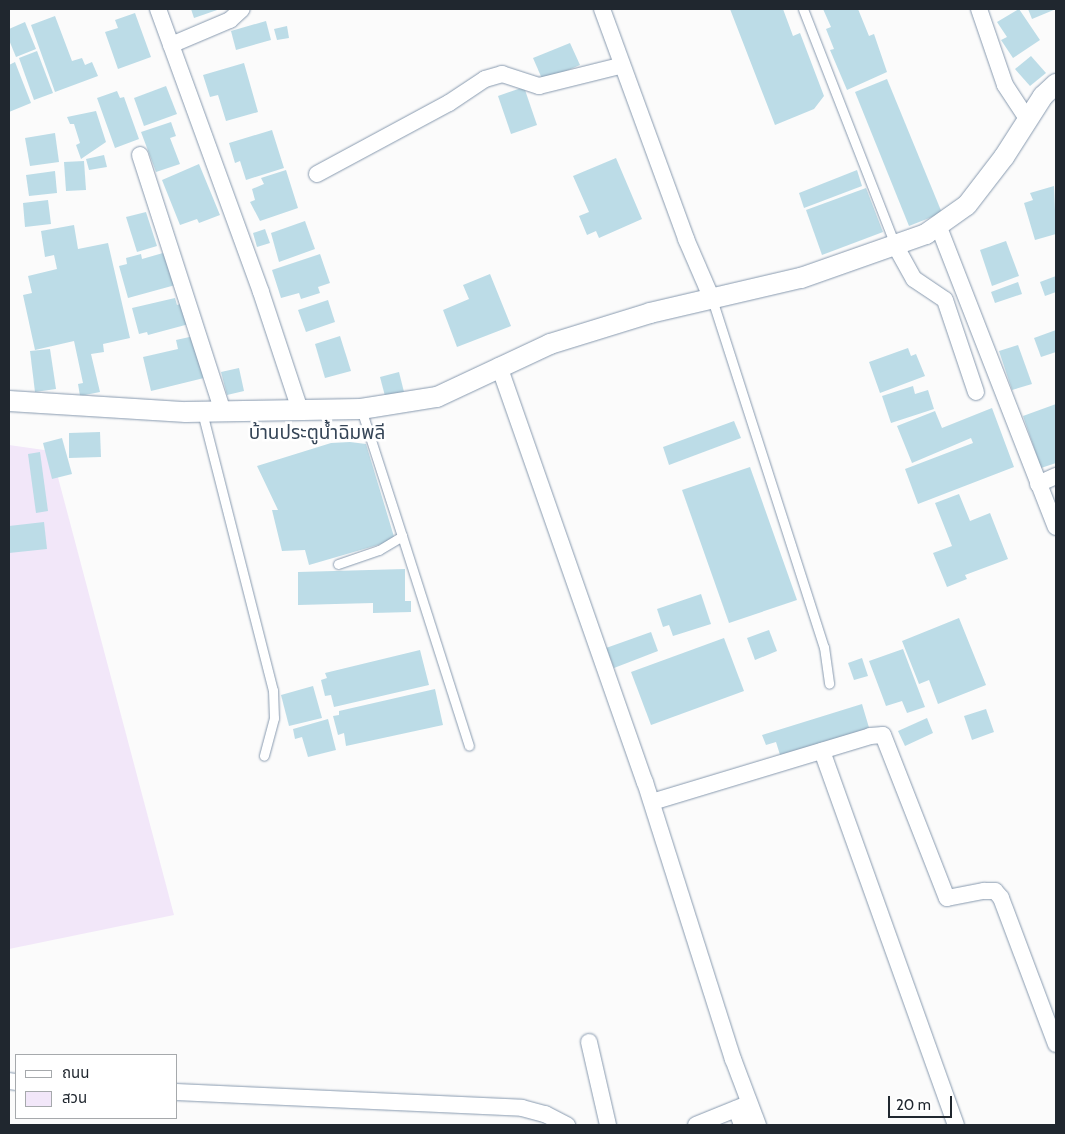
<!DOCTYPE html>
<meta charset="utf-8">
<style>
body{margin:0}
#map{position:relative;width:1065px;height:1134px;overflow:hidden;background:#fbfbfb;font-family:Cabin,"Noto Sans Thai",sans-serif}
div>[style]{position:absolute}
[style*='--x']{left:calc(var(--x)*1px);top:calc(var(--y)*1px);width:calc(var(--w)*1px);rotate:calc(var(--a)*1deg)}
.green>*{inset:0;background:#f2e7f9}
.building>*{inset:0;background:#bcdce7}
.roads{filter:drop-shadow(0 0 1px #889aaf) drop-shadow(0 0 1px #889aaf)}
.service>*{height:9px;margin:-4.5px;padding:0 4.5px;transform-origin:4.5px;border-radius:4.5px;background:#fff}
.minor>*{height:16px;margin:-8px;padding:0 8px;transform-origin:8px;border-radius:8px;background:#fff}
.tertiary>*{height:20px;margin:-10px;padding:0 10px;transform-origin:10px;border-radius:10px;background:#fff}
span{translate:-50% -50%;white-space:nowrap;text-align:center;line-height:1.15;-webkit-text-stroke:5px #fff;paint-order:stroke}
.quarter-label{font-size:19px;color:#354557}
.frame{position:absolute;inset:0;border:10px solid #20272f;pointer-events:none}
.legend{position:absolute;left:15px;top:1054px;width:162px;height:65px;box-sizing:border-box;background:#fff;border:1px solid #a6a9ac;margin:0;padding:6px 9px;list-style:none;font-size:15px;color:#20272f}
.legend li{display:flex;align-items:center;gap:10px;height:25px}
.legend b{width:25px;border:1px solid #a6a9ac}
.scale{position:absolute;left:888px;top:1096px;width:64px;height:22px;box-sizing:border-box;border:2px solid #20272f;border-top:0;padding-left:6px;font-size:15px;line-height:18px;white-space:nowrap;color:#20272f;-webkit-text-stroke:4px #fff;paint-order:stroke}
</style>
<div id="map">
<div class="green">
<div style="clip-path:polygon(9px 445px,51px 451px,174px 915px,9px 949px)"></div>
</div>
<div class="building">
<div style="clip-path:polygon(191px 9px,220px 9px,194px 18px)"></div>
<div style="clip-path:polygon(730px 9px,783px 9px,793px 36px,800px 33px,824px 96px,814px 109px,775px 125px)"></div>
<div style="clip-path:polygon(823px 9px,858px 9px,869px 36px,874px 34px,887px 72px,847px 90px,830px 50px,834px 49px,826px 29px,831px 27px)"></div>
<div style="clip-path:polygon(1019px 9px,1040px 40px,1013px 58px,1001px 40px,1007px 37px,997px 22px)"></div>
<div style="clip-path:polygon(1028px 9px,1056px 9px,1032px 19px)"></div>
<div style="clip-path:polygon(135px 13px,151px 57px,118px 69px,105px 32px,118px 28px,115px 20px)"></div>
<div style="clip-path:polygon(55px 16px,72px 61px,82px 58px,85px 65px,92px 62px,98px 76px,55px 92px,31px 25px)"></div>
<div style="clip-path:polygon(266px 21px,271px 40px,236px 50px,231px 31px)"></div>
<div style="clip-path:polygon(25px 22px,36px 49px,16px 57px,9px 40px,9px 29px)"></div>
<div style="clip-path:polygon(287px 26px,289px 38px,277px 40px,274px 29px)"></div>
<div style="clip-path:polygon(570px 43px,580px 65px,543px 81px,533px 58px)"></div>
<div style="clip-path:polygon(37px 51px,53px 93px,34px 100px,19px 58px)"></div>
<div style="clip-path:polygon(1031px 56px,1046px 73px,1030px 86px,1015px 69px)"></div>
<div style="clip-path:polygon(15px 62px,31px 103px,9px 112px,9px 65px)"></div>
<div style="clip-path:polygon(244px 63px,258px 112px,226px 121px,218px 95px,210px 97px,203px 75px)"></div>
<div style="clip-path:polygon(887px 79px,942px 213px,909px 226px,855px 92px)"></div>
<div style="clip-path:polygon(166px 86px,177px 114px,144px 126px,134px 98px)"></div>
<div style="clip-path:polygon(524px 87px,537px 125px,511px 134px,498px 96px)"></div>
<div style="clip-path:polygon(117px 91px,120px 98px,124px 97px,139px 139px,115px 148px,97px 98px)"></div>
<div style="clip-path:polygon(96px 111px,106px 142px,81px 159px,76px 145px,80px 143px,74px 124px,70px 124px,67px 117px)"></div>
<div style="clip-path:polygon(171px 122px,176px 136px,170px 138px,180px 164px,156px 172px,141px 132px)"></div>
<div style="clip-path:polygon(272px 130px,284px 168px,246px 180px,240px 161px,235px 163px,229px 143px)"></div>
<div style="clip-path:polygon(55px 133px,59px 162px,30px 166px,25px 138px)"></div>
<div style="clip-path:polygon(104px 155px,107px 167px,89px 170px,86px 159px)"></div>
<div style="clip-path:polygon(616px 158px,642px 219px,599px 238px,596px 231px,587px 235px,579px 216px,589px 212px,573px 176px)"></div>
<div style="clip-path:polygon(84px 161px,86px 190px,66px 191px,64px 162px)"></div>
<div style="clip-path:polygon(199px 164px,220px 215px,199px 223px,197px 219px,180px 225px,162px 180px)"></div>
<div style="clip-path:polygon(286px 170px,298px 208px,260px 221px,250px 202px,255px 200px,252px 189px,264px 184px,261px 178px)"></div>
<div style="clip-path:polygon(857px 170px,862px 186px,804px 208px,799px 193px)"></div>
<div style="clip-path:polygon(55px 171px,57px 193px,29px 196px,26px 175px)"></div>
<div style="clip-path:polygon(1054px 186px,1056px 234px,1035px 240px,1024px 203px,1033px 200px,1030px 193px)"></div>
<div style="clip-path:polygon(866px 188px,883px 232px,822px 255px,806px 210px)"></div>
<div style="clip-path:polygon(48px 200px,51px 224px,25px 227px,23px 203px)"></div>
<div style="clip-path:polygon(146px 212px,157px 246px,137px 252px,126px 217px)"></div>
<div style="clip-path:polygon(305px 221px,315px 249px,279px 262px,271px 233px)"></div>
<div style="clip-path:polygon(74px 225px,78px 249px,108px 243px,130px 338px,103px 344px,104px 352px,91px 354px,100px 392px,80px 396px,78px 384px,83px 383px,74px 341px,35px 350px,23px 295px,32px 293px,28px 276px,57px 269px,54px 255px,45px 257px,41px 231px)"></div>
<div style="clip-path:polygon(265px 229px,270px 243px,257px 247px,253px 233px)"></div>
<div style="clip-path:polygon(1006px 241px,1019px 276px,992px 286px,980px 250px)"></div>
<div style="clip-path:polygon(170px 251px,179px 284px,128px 298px,119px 266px,127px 264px,126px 258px,141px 254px,142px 259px)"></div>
<div style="clip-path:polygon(320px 254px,330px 283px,318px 287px,320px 293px,301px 299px,299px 293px,281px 298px,272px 270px)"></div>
<div style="clip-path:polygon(490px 274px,511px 326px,457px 347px,443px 310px,469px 299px,463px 285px)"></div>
<div style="clip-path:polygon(1056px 276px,1056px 292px,1045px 296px,1040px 282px)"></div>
<div style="clip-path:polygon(1018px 282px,1022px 294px,995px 303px,991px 292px)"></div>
<div style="clip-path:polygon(175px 298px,177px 305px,184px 303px,189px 324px,148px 335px,147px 332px,139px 334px,132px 308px)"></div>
<div style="clip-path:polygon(328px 300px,335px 322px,306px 332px,298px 310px)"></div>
<div style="clip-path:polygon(1056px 330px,1056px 352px,1041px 357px,1034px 338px)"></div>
<div style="clip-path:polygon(194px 336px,204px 378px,151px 391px,143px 357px,178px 349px,176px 340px)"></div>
<div style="clip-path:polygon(340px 336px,351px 371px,325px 378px,315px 344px)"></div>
<div style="clip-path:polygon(1018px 345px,1032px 384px,1012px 390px,999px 351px)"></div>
<div style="clip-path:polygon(908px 348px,911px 356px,916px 354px,925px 376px,880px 393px,869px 362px)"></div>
<div style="clip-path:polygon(50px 349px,56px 389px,35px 392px,30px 351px)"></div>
<div style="clip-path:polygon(239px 368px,244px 391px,227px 395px,221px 372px)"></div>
<div style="clip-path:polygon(399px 372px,404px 392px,385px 396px,380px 377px)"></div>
<div style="clip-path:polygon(913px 386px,915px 394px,928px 390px,934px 409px,891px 423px,882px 396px)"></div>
<div style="clip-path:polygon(1056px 404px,1056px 463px,1041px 468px,1023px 416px)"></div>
<div style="clip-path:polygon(992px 408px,1014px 467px,918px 504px,905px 469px,973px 443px,971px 438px,912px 463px,897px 426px,935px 411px,942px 428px)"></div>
<div style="clip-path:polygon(734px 421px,741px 438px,669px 465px,663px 447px)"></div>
<div style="clip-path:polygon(100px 432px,101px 457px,69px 458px,69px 433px)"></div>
<div style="clip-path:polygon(62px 438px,72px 474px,52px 479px,43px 443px)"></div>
<div style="clip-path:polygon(350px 442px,366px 444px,395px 540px,309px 565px,305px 550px,282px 551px,272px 510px,278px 510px,257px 466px,331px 443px)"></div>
<div style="clip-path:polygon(40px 452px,48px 511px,36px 513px,28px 454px)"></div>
<div style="clip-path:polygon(750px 467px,797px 600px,729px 623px,682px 490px)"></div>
<div style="clip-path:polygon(959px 494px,970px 521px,990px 513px,1008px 559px,965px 575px,967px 579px,947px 587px,933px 553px,952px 546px,935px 503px)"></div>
<div style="clip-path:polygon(44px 522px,47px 549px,9px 553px,9px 526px)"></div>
<div style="clip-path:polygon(405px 569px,405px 601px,411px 601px,411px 612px,373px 613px,373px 603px,298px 605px,298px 572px)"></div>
<div style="clip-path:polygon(701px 594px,711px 624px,673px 636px,669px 625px,663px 627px,657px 609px)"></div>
<div style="clip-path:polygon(959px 618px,986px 685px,938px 704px,929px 680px,919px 684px,902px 641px)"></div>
<div style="clip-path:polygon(769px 630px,777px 651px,755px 660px,747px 638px)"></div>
<div style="clip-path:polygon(651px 632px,658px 651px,614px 668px,606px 648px)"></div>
<div style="clip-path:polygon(724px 638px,744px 691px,651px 725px,631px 672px)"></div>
<div style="clip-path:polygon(903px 649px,925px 707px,907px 713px,902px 701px,886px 706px,869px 661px)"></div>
<div style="clip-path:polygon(420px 650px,429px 685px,334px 707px,331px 695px,325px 696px,321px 680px,327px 678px,325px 673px)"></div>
<div style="clip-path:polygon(862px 658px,868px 676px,854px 680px,848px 663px)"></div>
<div style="clip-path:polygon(313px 686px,322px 718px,289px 726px,281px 695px)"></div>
<div style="clip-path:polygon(435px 689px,443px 725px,346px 746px,344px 733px,338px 735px,333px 716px,339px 715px,339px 711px)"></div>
<div style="clip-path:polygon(862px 704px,870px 731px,781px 758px,776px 742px,766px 745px,762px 735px)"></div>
<div style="clip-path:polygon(986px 709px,994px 732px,972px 740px,964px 716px)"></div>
<div style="clip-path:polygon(927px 718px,933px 733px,905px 746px,898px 731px)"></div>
<div style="clip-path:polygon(328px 719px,336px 750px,308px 757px,302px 737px,295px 739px,293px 729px)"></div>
</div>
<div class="roads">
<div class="service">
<div style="--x:803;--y:9;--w:253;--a:68.7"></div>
<div style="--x:712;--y:299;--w:366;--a:72.2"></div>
<div style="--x:824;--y:647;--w:37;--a:82"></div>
<div style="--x:202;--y:412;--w:287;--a:75.7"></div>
<div style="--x:273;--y:690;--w:28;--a:88"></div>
<div style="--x:274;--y:718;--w:39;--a:105"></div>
<div style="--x:402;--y:536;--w:220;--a:72.3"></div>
<div style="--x:338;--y:564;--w:43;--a:-18.9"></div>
<div style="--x:379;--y:550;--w:27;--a:-31"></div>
<div style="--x:402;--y:536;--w:133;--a:-107.9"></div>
</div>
<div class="minor">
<div style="--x:158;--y:9;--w:301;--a:70"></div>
<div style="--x:261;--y:292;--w:124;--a:71.7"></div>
<div style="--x:602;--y:9;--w:245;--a:69.9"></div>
<div style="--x:686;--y:239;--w:65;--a:66.6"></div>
<div style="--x:979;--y:9;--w:80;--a:71.1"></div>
<div style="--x:1005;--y:85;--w:42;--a:56.7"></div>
<div style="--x:171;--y:45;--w:64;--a:-23"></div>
<div style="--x:230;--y:20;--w:16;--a:-43"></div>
<div style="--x:140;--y:155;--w:270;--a:72.1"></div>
<div style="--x:317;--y:174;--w:150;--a:-28.3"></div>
<div style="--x:449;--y:103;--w:43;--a:-33.7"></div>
<div style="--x:485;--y:79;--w:18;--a:-16"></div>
<div style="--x:502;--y:74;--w:39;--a:18"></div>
<div style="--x:539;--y:86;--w:83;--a:-13.9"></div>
<div style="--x:938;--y:225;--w:324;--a:68.7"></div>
<div style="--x:895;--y:245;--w:39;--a:61"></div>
<div style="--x:914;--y:279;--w:37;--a:34"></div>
<div style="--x:945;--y:300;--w:97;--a:71.4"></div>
<div style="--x:499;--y:366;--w:441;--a:70.7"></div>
<div style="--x:645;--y:782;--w:291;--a:72.4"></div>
<div style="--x:733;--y:1059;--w:71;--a:69.3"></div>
<div style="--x:1038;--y:484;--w:20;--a:-24"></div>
<div style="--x:822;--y:751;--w:397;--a:70.3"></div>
<div style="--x:652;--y:802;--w:228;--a:-16.8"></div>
<div style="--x:870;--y:736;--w:13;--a:-4"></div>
<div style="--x:883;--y:735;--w:175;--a:68.6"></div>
<div style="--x:947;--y:898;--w:38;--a:-11"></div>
<div style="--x:984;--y:891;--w:11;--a:0"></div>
<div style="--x:995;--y:891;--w:9;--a:49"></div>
<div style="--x:1001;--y:898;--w:156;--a:69.4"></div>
<div style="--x:589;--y:1042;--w:85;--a:77.1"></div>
<div style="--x:9;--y:1081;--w:7;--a:8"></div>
<div style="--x:176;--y:1092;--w:346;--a:2.6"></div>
<div style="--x:522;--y:1108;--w:24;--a:15"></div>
<div style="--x:545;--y:1114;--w:25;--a:27"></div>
<div style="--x:736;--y:1109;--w:17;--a:69"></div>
<div style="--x:696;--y:1125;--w:56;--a:-22"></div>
</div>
<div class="tertiary">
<div style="--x:9;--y:401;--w:177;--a:3.6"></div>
<div style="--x:186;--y:412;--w:175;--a:-1"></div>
<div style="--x:361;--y:409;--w:77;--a:-9"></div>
<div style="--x:437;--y:397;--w:125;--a:-25.1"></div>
<div style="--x:550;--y:344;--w:105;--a:-17.2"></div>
<div style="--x:650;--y:313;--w:155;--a:-13.1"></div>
<div style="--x:801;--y:278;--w:133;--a:-19.4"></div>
<div style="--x:926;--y:234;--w:50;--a:-35.3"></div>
<div style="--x:967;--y:205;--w:61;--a:-52.4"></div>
<div style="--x:1004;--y:157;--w:72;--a:-57.4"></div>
<div style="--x:1043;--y:96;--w:18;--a:-43"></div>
</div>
</div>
<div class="quarter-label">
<span style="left:317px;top:433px">บ้านประตูน้ำฉิมพลี</span>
</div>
<div class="frame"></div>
<ul class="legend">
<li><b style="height:6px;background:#fff"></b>ถนน</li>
<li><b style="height:14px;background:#f2e7f9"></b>สวน</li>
</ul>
<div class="scale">20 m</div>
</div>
